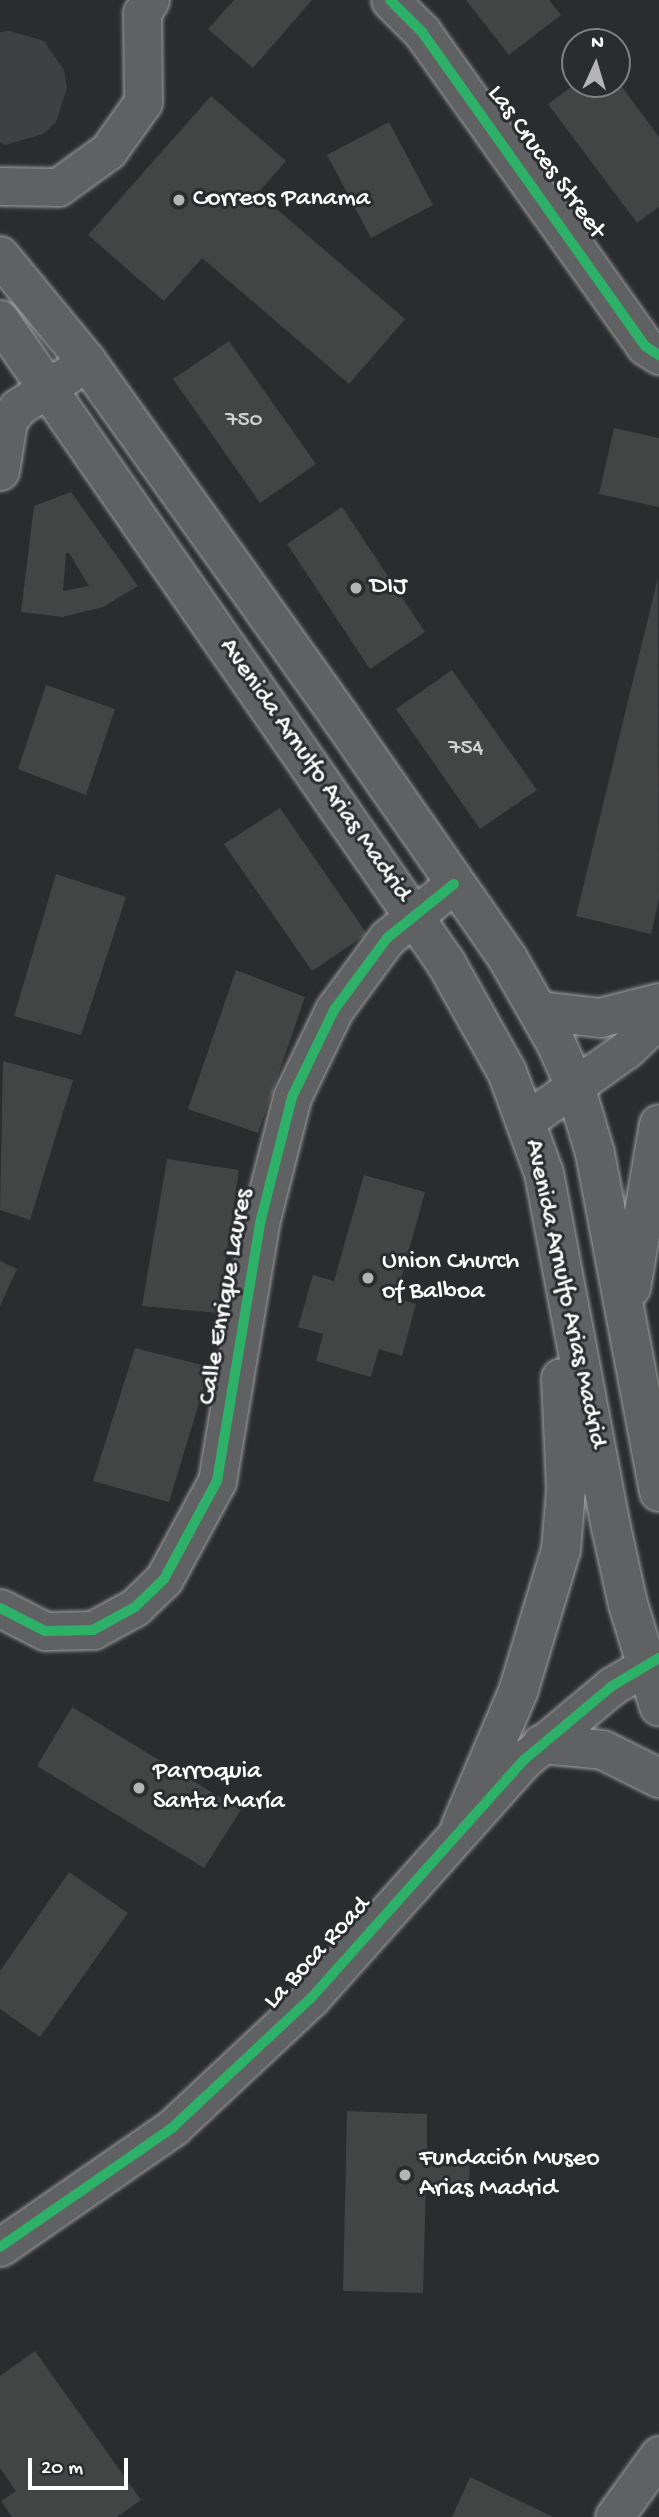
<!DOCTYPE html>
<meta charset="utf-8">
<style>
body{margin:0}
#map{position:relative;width:659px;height:2517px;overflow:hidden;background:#2b2c2d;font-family:"Gochi Hand",sans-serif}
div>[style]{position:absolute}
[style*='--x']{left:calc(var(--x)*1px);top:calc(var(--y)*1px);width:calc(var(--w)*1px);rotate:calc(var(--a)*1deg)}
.green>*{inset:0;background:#3e4142}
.building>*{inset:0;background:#434444}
.roads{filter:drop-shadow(0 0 2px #a0a0a0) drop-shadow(0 0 2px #a0a0a0)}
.minor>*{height:37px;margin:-18.5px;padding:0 18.5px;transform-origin:18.5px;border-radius:18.5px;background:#606162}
.primary>*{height:38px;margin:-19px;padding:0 19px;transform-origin:19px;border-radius:19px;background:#606162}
.cycleway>*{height:10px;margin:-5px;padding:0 5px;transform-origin:5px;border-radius:5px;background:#2db169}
.dots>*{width:19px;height:19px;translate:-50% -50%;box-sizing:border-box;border:4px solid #2a2d2e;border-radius:50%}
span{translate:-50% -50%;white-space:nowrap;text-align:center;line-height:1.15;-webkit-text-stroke:6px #2a2d2e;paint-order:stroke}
.number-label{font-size:23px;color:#d0d0d0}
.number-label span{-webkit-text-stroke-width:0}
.street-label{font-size:26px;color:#fff}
.poi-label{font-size:26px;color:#fff}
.left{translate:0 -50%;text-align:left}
.north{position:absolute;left:561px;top:28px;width:70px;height:70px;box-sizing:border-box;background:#2a2d2e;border:2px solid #7f8182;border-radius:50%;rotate:4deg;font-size:19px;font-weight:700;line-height:28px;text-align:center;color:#fff}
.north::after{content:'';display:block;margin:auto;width:24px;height:32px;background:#b5b5b6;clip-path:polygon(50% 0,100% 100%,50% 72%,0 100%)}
.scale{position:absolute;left:28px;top:2458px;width:100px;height:32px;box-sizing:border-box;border:4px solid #fff;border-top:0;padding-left:9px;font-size:21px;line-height:24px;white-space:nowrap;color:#fff;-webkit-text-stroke:5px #2a2d2e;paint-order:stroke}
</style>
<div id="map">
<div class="green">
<div style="clip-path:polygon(10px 31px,44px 41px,64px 70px,67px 88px,56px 122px,43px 134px,5px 145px,0 143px,0 32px)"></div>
</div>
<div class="building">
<div style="clip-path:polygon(234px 0,312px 0,253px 68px,208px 29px)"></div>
<div style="clip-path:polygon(466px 0,549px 0,561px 15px,509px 55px)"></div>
<div style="clip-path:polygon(617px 80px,659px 137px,659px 207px,637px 223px,548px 104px,575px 84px,617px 84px)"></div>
<div style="clip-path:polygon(211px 96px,286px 161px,258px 193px,405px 319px,349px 384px,202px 258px,164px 301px,88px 235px)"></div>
<div style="clip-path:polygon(389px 122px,433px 205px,371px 238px,327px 155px)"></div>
<div style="clip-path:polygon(229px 341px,316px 464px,260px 503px,173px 379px)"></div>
<div style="clip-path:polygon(614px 428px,659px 438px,659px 507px,599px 494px)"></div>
<div style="clip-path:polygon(evenodd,71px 492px,138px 586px,103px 607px,62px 617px,21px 612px,34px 506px,71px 492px,66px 553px,69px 553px,89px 586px,63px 591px,66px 553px)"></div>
<div style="clip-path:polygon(342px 507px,425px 632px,370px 669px,287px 544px)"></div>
<div style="clip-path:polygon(658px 577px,659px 900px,651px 934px,576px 916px)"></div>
<div style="clip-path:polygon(452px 670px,537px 790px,480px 829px,396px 709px)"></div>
<div style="clip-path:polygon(46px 685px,115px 709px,86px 795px,18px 769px)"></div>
<div style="clip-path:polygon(280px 808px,367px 934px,312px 971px,224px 844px)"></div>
<div style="clip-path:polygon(56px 874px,126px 897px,81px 1035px,14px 1016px)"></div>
<div style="clip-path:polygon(236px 970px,305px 997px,258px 1133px,188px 1109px)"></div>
<div style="clip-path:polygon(3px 1061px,73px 1080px,30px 1220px,0 1210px)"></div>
<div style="clip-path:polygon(167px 1159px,239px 1170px,218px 1313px,142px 1306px)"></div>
<div style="clip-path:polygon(364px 1175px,425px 1192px,396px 1298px,416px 1304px,402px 1356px,379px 1349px,371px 1377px,316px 1361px,323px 1334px,298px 1327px,313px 1275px,334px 1281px)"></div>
<div style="clip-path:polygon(0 1261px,17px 1269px,0 1306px)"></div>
<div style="clip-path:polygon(135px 1348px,210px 1367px,169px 1502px,93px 1481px)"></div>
<div style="clip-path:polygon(72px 1707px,241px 1810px,204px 1868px,37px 1766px)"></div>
<div style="clip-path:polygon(69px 1872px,128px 1913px,40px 2037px,0 2009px,0 1971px)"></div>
<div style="clip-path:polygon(347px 2111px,427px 2114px,427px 2159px,470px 2160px,469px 2183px,426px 2183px,423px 2293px,343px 2291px)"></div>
<div style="clip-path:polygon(35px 2351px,141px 2500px,117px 2517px,12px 2517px,1px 2501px,16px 2491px,0 2468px,0 2376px)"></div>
<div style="clip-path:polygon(470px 2477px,553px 2517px,452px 2517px)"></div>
</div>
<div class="roads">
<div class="minor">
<div style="--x:390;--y:0;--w:45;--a:45"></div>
<div style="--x:422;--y:32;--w:385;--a:54.6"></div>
<div style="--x:645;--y:346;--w:17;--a:33"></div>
<div style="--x:0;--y:186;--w:58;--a:1"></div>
<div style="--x:58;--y:187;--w:62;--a:-35.8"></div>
<div style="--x:108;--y:151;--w:60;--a:-54.5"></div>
<div style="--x:143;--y:102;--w:89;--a:-90.6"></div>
<div style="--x:142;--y:13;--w:15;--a:-58"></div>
<div style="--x:0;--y:471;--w:51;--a:-80.9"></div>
<div style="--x:8;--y:421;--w:16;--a:-55"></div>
<div style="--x:17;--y:408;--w:84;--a:-33.3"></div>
<div style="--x:527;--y:1120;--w:123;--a:-35.4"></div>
<div style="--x:627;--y:1049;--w:45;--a:-44.1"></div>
<div style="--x:0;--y:1608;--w:51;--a:27.1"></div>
<div style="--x:45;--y:1631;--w:48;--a:-1.2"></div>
<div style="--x:93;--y:1630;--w:48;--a:-28.7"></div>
<div style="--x:135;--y:1607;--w:40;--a:-44"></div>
<div style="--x:164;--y:1579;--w:111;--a:-61.6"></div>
<div style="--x:217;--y:1481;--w:262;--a:-80.5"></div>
<div style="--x:260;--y:1223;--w:130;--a:-75.7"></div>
<div style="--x:292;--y:1097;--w:97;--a:-64.2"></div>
<div style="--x:334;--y:1010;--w:89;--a:-53.6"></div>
<div style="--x:387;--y:938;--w:86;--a:-38.9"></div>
<div style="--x:0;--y:2247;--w:211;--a:-34.7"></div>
<div style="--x:173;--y:2127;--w:189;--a:-43.1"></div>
<div style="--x:311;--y:1998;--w:321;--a:-48.2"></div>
<div style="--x:525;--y:1759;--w:114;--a:-40"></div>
<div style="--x:612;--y:1686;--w:55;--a:-30.8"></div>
<div style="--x:614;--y:2517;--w:77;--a:-54"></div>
</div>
<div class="primary">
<div style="--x:0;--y:256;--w:137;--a:50.6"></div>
<div style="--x:87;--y:362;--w:436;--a:54.5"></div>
<div style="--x:340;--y:717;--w:295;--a:55.2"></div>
<div style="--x:508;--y:959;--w:97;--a:60.3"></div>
<div style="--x:556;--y:1043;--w:47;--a:66.2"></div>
<div style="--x:575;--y:1086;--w:70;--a:73.4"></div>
<div style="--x:595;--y:1153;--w:345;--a:79.3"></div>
<div style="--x:0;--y:320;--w:783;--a:55.25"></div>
<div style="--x:446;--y:963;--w:125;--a:60.8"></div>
<div style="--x:507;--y:1072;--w:108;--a:69.9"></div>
<div style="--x:544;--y:1173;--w:360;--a:79.3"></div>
<div style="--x:611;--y:1527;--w:79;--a:77.6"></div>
<div style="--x:628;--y:1604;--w:107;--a:73.1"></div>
<div style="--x:538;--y:1011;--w:62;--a:6.4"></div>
<div style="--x:600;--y:1018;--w:61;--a:-14.3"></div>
<div style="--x:631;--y:1288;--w:166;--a:-80.3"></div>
<div style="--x:542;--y:1744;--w:61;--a:5.6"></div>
<div style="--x:603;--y:1750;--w:63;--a:26.6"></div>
<div style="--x:461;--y:1826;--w:146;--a:-67"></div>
<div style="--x:518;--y:1692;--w:148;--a:-73.2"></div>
<div style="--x:561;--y:1550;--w:61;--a:-85.3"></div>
<div style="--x:566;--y:1489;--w:111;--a:-92.6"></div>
</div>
</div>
<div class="cycleway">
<div style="--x:390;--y:0;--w:45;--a:45"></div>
<div style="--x:422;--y:32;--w:385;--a:54.6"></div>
<div style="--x:645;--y:346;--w:17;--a:33"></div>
<div style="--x:0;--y:1608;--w:51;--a:27.1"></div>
<div style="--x:45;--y:1631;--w:48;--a:-1.2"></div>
<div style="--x:93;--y:1630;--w:48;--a:-28.7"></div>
<div style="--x:135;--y:1607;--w:40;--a:-44"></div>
<div style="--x:164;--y:1579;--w:111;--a:-61.6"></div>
<div style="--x:217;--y:1481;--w:262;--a:-80.5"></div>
<div style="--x:260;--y:1223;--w:130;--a:-75.7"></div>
<div style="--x:292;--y:1097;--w:97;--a:-64.2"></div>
<div style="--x:334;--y:1010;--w:89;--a:-53.6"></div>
<div style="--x:387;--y:938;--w:86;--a:-38.9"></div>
<div style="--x:0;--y:2247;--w:211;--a:-34.7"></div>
<div style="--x:173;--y:2127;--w:189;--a:-43.1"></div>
<div style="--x:311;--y:1998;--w:321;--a:-48.2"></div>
<div style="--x:525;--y:1759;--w:114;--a:-40"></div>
<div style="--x:612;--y:1686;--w:55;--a:-30.8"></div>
</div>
<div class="dots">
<div style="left:179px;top:200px;background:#b5b5b6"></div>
<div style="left:356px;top:588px;background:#b5b5b6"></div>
<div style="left:368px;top:1278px;background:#b5b5b6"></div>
<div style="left:139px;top:1788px;background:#b5b5b6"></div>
<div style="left:405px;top:2175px;background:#b5b5b6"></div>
</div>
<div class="number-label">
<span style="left:244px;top:421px">750</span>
<span style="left:466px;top:749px">754</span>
</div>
<div class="street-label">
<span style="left:545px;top:163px;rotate:54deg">Las Cruces Street</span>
<span style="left:314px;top:771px;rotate:55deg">Avenida Arnulfo Arias Madrid</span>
<span style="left:564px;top:1294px;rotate:78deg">Avenida Arnulfo Arias Madrid</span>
<span style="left:227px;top:1297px;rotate:-80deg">Calle Enrique Laures</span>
<span style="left:318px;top:1954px;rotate:-47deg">La Boca Road</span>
</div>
<div class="poi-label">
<span class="left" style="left:193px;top:200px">Correos Panama</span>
<span class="left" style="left:370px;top:588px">DIJ</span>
<span class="left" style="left:382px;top:1278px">Union Church<br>of Balboa</span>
<span class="left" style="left:153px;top:1788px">Parroquia<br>Santa María</span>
<span class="left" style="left:419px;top:2175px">Fundación Museo<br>Arias Madrid</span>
</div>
<div class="north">N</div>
<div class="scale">20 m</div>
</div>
